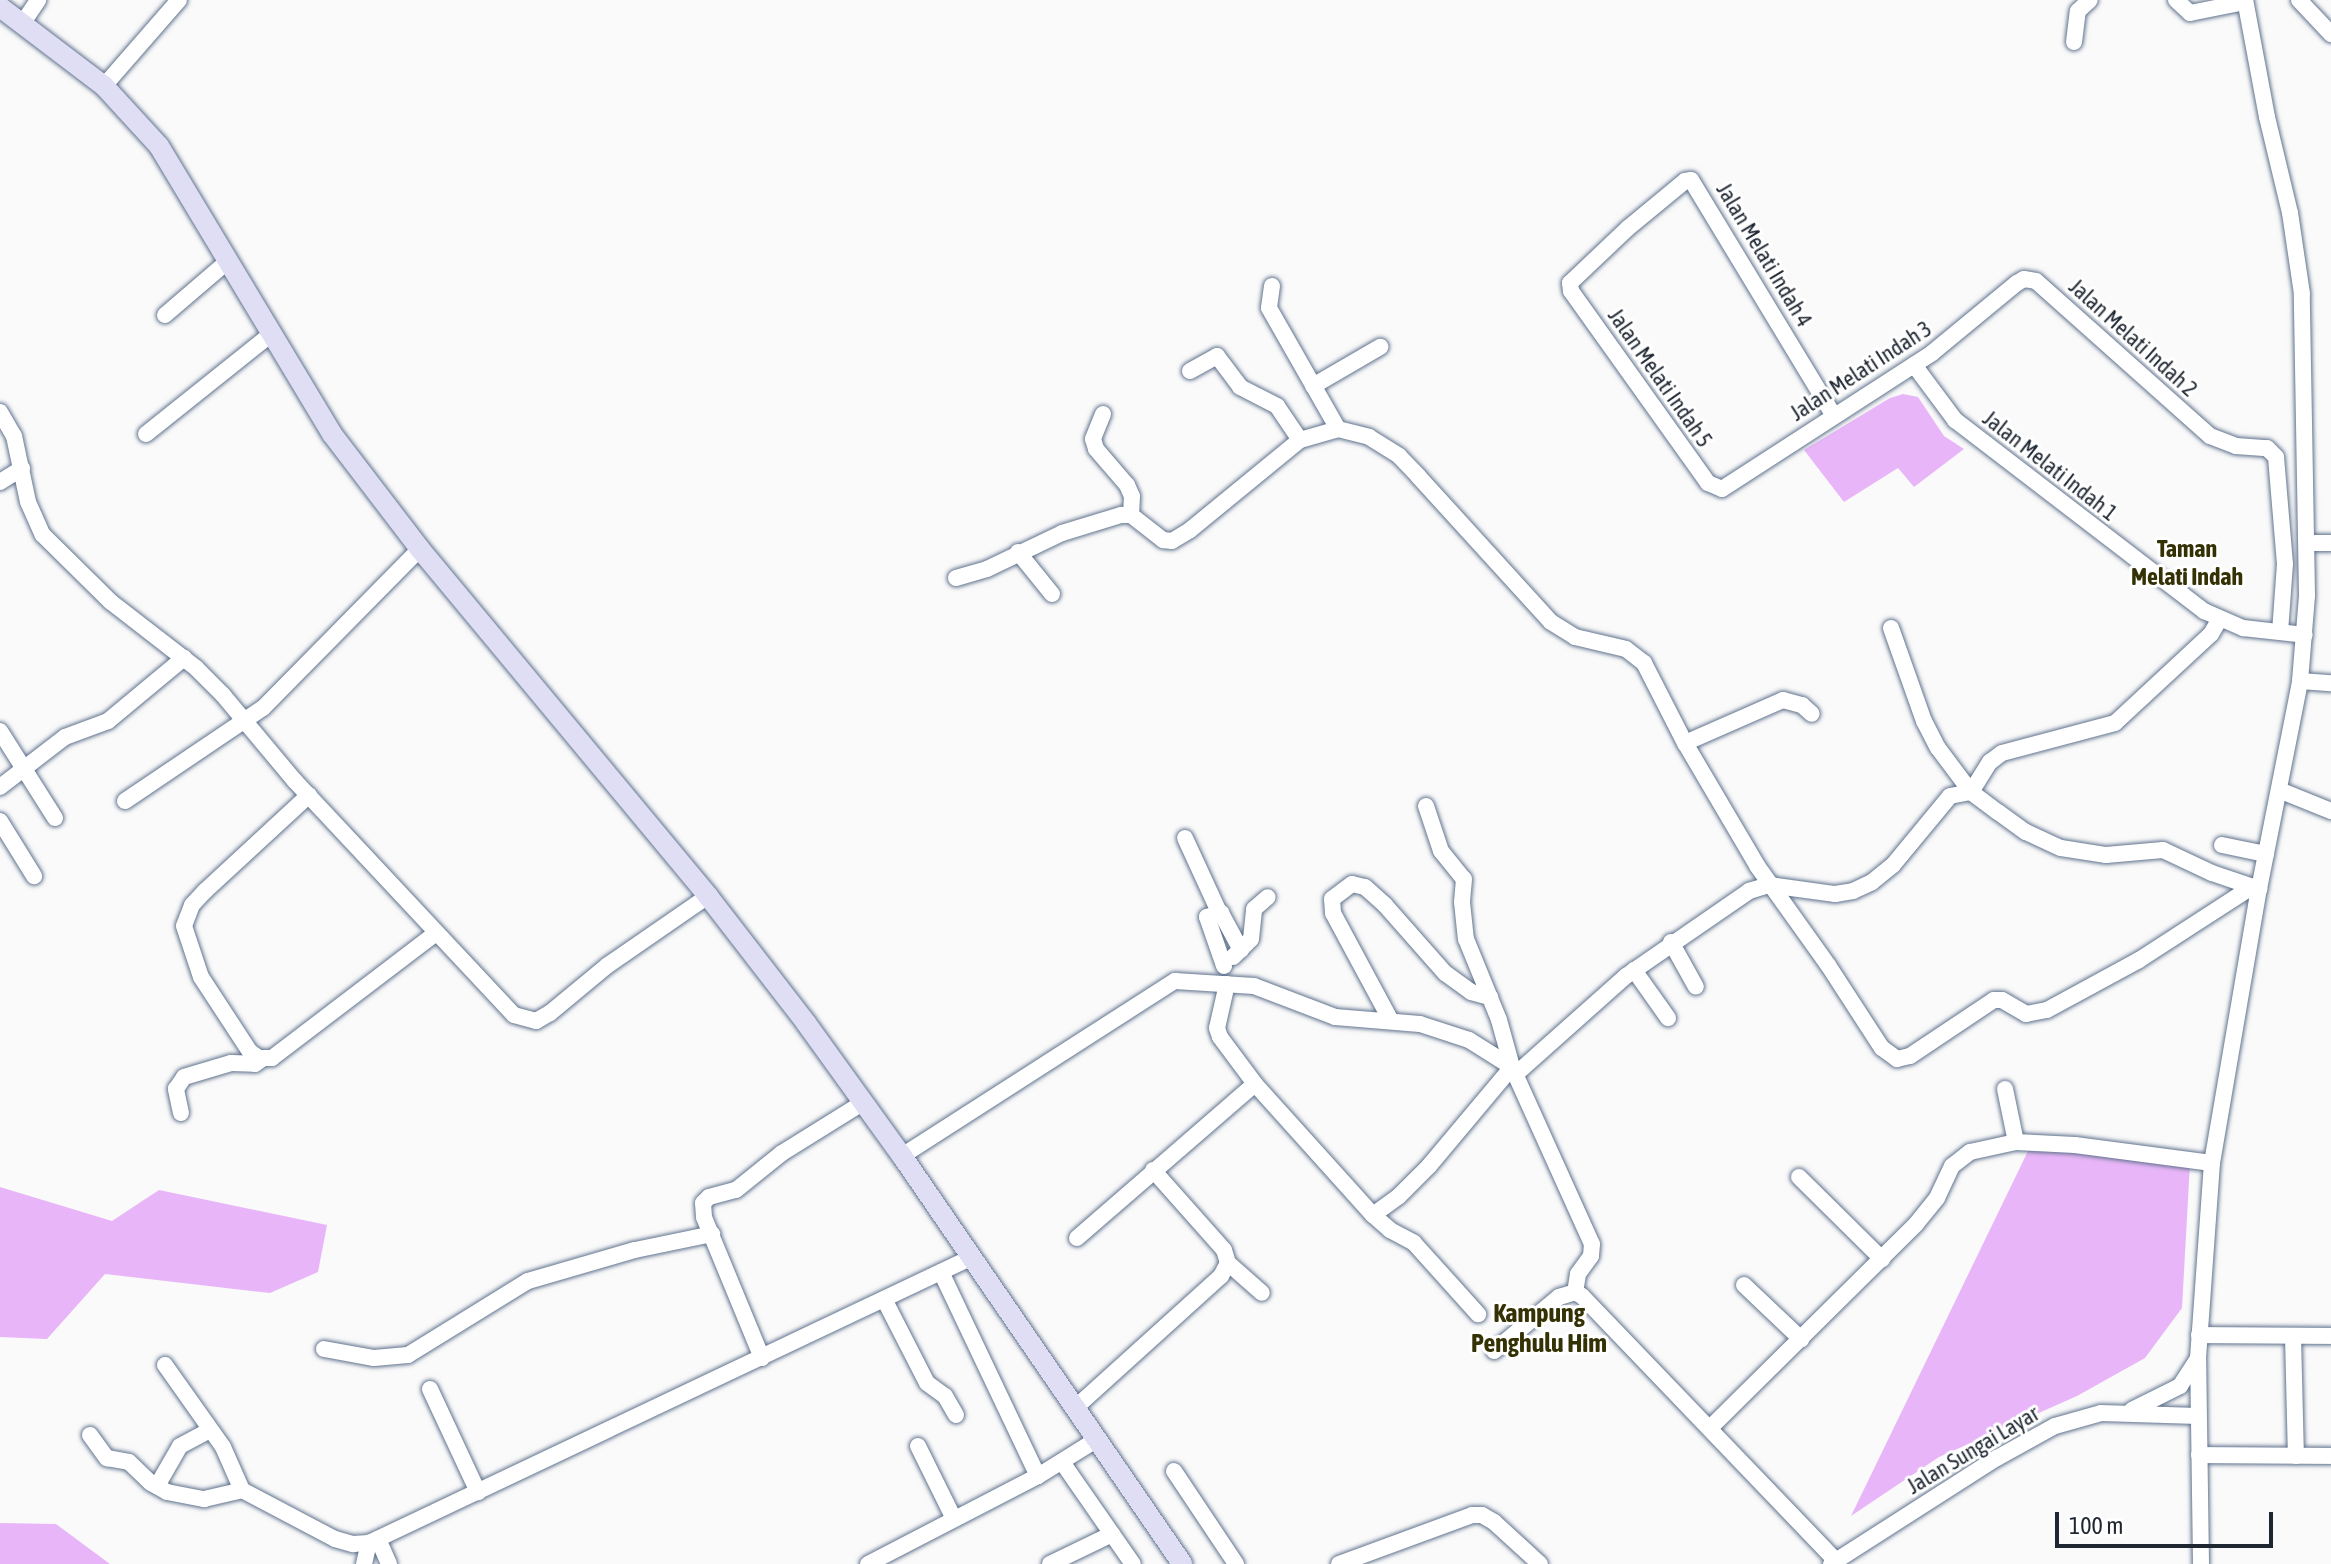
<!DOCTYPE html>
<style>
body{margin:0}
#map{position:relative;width:2331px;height:1564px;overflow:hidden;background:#fafafa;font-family:"Asap Condensed",sans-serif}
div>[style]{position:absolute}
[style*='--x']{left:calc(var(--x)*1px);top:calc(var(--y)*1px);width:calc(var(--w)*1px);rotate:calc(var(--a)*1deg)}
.green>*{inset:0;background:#e8b6f8}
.roads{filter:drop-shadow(0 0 2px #60738e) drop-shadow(0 0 2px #60738e)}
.minor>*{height:16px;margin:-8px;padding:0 8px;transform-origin:8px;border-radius:8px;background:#fff}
.major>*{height:20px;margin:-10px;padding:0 10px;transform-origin:10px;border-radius:10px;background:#dfdef5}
span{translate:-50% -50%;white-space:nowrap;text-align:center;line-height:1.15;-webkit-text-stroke:6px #fff;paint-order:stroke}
.street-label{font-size:22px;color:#1e2631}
.neighbourhood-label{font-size:24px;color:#343105;font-weight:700}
.quarter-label{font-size:26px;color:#343105;font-weight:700}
.scale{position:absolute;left:2055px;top:1512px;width:218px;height:36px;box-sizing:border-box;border:4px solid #1e2631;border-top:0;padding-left:10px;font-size:24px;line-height:28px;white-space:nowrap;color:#1e2631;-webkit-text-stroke:6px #fff;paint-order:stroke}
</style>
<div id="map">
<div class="green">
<div style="clip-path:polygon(1903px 394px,1918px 397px,1944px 436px,1964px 449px,1914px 487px,1898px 468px,1844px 502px,1804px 450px,1890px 398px)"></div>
<div style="clip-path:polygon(2029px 1149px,2101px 1151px,2190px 1163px,2182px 1308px,2145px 1358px,2077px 1396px,1939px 1457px,1851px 1516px)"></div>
<div style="clip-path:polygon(0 1187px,112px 1221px,159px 1190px,327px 1225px,318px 1272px,270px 1293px,105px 1274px,47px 1339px,0 1337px)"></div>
<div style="clip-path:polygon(0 1523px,56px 1524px,110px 1564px,0 1564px)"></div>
</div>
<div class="roads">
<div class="minor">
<div style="--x:2176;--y:0;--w:19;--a:43"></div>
<div style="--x:2190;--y:13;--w:56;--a:-11.3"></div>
<div style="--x:2299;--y:0;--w:47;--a:46.7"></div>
<div style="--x:22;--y:24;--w:29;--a:-56"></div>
<div style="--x:2074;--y:42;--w:31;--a:-83"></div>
<div style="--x:2078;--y:11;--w:16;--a:-43"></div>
<div style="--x:104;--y:86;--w:114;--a:-48.9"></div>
<div style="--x:1272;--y:286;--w:22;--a:98"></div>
<div style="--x:1269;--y:308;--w:139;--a:60.3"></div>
<div style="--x:165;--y:315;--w:83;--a:-40.6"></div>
<div style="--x:1914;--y:365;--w:69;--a:53.3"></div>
<div style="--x:1955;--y:420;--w:314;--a:37.5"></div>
<div style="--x:2204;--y:611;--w:43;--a:23.6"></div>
<div style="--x:2243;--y:628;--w:62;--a:6.4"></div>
<div style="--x:1190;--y:371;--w:31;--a:-29"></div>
<div style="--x:1217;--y:356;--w:39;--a:53"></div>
<div style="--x:1240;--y:387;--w:42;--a:27.2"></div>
<div style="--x:1277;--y:406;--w:41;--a:55.9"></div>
<div style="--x:1313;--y:386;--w:78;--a:-30.2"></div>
<div style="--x:0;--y:412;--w:28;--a:60"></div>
<div style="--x:14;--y:436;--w:67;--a:78"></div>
<div style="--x:28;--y:502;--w:36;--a:66"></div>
<div style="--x:43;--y:535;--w:95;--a:44.6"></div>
<div style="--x:111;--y:602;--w:108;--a:37.8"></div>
<div style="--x:196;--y:668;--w:38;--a:45"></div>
<div style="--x:223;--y:695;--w:111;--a:50.1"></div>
<div style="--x:294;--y:780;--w:322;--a:46.9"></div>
<div style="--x:514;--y:1015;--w:23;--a:15"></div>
<div style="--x:536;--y:1021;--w:16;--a:-30"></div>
<div style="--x:550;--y:1013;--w:75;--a:-39.6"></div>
<div style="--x:608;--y:965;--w:121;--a:-34.6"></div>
<div style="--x:1103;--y:414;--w:27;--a:112"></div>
<div style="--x:1093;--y:439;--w:10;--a:73"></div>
<div style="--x:1096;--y:449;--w:48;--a:49.3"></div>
<div style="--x:1127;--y:485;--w:12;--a:66"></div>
<div style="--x:1132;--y:496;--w:19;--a:93"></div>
<div style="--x:1834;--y:416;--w:276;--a:-121.2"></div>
<div style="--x:1691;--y:180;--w:6;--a:171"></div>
<div style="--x:1685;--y:181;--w:74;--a:140.5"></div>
<div style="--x:1628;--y:228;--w:80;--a:136.5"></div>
<div style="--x:1570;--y:283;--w:8;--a:83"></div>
<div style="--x:1571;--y:291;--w:236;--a:54.5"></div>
<div style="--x:1708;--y:483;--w:15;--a:23"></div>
<div style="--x:1722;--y:489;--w:250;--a:-32.9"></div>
<div style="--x:1932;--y:353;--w:110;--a:-39.5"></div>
<div style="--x:2017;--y:283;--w:8;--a:-30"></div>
<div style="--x:2024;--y:279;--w:12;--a:9"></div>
<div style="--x:2036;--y:281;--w:233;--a:41.7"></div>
<div style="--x:2210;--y:436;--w:28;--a:21"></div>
<div style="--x:2236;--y:446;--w:31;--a:4"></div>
<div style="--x:2267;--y:448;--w:13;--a:45"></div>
<div style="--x:2276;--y:457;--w:107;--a:85.2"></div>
<div style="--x:2285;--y:564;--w:68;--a:94.2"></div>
<div style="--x:146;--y:434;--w:159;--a:-38.6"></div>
<div style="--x:0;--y:482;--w:26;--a:-32"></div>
<div style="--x:2307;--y:543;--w:24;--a:0"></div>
<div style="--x:1018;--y:552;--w:54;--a:51"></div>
<div style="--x:956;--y:578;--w:32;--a:-16"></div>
<div style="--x:987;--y:569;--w:83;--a:-25.6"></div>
<div style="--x:1062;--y:533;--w:62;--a:-17"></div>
<div style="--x:1121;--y:515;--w:10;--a:0"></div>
<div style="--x:1131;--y:515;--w:41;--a:38"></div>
<div style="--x:1163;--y:540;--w:9;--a:6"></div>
<div style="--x:1172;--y:541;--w:21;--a:-31"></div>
<div style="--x:1190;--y:530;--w:142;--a:-39.3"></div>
<div style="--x:1300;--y:440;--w:40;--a:-16"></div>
<div style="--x:1338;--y:429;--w:32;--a:14"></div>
<div style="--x:1369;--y:437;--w:36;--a:32"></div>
<div style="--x:1399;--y:456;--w:28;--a:46"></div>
<div style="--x:1418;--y:476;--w:197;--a:47.7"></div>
<div style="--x:1551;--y:622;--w:28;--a:32"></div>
<div style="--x:1575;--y:637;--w:52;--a:13.2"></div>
<div style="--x:1626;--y:649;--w:23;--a:38"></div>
<div style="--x:1644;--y:663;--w:90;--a:62.9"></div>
<div style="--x:1685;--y:743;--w:144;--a:59.5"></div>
<div style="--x:1758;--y:867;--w:120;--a:54.5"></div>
<div style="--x:1828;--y:965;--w:99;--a:57"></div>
<div style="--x:1882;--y:1048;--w:19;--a:36"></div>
<div style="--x:1897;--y:1059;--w:13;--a:-13"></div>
<div style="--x:1910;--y:1056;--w:101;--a:-33.7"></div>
<div style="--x:1994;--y:1000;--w:8;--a:0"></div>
<div style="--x:2002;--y:1000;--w:28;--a:30"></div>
<div style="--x:2026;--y:1014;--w:21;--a:-11"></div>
<div style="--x:2047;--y:1010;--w:105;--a:-28.5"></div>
<div style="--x:2139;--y:960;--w:135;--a:-32.9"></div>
<div style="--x:1891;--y:628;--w:99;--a:70.5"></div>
<div style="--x:1924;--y:721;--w:30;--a:63"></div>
<div style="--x:1938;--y:748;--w:55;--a:53.1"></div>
<div style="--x:1971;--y:792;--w:34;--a:37"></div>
<div style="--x:1998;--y:812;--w:34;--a:36"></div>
<div style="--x:2026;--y:832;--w:38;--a:25"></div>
<div style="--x:2061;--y:848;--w:46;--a:8.8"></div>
<div style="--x:2106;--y:855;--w:57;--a:-5"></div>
<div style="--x:2163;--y:850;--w:54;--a:25.1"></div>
<div style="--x:2212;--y:873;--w:50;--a:18.8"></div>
<div style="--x:2300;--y:681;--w:31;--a:4"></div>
<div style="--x:0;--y:731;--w:103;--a:57.7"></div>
<div style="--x:1685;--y:743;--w:107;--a:-23.7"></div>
<div style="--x:1783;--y:700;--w:20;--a:15"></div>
<div style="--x:1802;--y:705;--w:13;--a:42"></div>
<div style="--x:0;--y:787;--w:82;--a:-37.6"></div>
<div style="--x:65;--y:737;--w:46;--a:-20.4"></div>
<div style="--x:108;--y:721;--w:99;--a:-39.7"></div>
<div style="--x:2279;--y:790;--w:56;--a:22"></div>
<div style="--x:1971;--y:792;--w:36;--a:-58"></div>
<div style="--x:1990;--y:762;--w:15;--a:-37"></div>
<div style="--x:2002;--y:753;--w:117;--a:-14.9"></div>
<div style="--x:2115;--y:723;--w:131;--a:-42.8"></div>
<div style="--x:2211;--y:634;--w:16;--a:-60"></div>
<div style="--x:309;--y:795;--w:142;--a:137.3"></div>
<div style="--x:205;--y:891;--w:19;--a:133"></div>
<div style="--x:192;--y:905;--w:22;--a:111"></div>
<div style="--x:184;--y:926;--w:54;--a:71.6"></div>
<div style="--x:201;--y:977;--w:90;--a:56.8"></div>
<div style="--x:250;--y:1052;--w:11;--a:34"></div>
<div style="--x:259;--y:1058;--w:13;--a:0"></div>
<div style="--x:272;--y:1058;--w:206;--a:-37.3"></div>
<div style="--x:125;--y:801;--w:166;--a:-34"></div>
<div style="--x:263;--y:708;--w:223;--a:-45.4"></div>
<div style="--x:1426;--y:806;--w:47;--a:71.6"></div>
<div style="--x:1441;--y:851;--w:36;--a:51"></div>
<div style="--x:1464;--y:879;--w:23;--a:95"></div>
<div style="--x:1462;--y:902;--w:37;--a:84"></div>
<div style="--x:1466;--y:939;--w:87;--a:67.8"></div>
<div style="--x:1499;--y:1020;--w:49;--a:74.5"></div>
<div style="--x:1512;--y:1067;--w:194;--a:65.7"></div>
<div style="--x:1592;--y:1244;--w:12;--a:95"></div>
<div style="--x:1591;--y:1256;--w:22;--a:126"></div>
<div style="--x:1578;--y:1274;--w:18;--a:99"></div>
<div style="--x:0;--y:821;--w:65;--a:58.3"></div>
<div style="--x:1185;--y:838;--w:81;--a:65.3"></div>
<div style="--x:2222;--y:845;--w:45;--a:11.6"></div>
<div style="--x:1671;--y:942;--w:51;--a:60.9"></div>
<div style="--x:1233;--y:957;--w:25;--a:-45"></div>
<div style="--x:1251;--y:939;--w:30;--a:-84"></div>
<div style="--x:1254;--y:909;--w:18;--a:-41"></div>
<div style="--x:1224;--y:966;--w:52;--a:-109.1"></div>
<div style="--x:1207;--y:917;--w:15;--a:-16"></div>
<div style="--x:1221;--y:913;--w:42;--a:61.6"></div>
<div style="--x:1634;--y:970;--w:59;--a:54.7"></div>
<div style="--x:1227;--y:984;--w:45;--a:102.8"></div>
<div style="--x:1217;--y:1028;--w:9;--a:72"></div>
<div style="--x:1220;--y:1037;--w:59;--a:53.3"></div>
<div style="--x:1255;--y:1084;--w:176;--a:48"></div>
<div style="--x:1373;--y:1215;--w:32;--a:-36"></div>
<div style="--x:1399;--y:1196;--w:42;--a:-45"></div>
<div style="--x:1429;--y:1166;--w:129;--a:-50"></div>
<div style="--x:1390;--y:1019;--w:120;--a:-118.3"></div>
<div style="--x:1333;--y:913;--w:14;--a:-94"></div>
<div style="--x:1332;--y:899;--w:25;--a:-37"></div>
<div style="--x:1352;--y:884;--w:13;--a:13"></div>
<div style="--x:1365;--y:887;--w:27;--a:42"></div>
<div style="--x:1385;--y:905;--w:91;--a:48.6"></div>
<div style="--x:1445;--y:973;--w:32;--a:36"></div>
<div style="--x:1471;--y:992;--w:20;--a:15"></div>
<div style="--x:1516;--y:1074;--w:147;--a:-41.7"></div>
<div style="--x:1626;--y:976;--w:150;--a:-34.6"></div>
<div style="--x:1749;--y:891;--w:21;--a:-17"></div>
<div style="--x:1769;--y:885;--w:67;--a:7.8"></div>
<div style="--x:1835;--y:894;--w:18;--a:-9"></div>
<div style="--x:1853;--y:891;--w:21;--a:-25"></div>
<div style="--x:1872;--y:882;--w:27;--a:-39"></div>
<div style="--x:1893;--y:865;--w:89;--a:-50.4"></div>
<div style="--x:1950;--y:796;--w:21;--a:-11"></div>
<div style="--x:2005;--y:1089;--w:54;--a:78.3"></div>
<div style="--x:181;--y:1113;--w:25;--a:-102"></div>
<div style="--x:176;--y:1089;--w:14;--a:-56"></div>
<div style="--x:184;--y:1077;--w:49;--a:-16.6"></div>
<div style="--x:231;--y:1063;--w:24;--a:2"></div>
<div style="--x:255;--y:1064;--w:9;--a:-36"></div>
<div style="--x:902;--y:1156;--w:324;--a:-32.7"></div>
<div style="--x:1175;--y:981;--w:79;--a:3.6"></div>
<div style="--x:1254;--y:986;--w:87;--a:20.9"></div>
<div style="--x:1335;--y:1017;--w:85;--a:4.7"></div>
<div style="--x:1420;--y:1024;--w:52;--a:18.1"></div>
<div style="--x:1469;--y:1040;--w:51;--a:32.1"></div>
<div style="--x:1153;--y:1170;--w:107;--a:48.4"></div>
<div style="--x:1224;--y:1250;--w:14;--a:73"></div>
<div style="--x:1228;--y:1263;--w:45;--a:41.4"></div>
<div style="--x:1799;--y:1177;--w:117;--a:44.7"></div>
<div style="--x:1373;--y:1215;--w:23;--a:41"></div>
<div style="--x:1390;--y:1230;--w:27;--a:28"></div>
<div style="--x:1414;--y:1243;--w:96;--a:48"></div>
<div style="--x:1077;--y:1238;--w:235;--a:-40.9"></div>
<div style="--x:941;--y:1272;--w:226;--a:64.6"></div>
<div style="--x:1744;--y:1285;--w:79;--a:43.5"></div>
<div style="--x:884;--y:1299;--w:94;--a:62.9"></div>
<div style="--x:927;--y:1383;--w:22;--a:36"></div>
<div style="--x:945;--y:1396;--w:22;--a:60"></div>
<div style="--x:2199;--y:1335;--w:132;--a:0.4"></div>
<div style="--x:2293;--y:1336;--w:120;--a:88.6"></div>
<div style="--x:324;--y:1349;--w:51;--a:10.2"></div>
<div style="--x:374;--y:1358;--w:34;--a:-5"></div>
<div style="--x:408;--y:1355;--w:141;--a:-31.7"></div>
<div style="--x:528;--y:1281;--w:111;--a:-16.2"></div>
<div style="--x:635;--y:1250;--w:79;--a:-11.7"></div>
<div style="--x:1494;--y:1351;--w:85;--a:-39.7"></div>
<div style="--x:1559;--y:1297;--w:17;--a:-17"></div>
<div style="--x:1575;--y:1292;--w:8;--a:30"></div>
<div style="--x:1582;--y:1296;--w:367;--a:46.2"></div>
<div style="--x:762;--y:1358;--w:152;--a:-112.4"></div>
<div style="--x:704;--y:1217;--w:14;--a:-94"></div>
<div style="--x:703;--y:1203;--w:8;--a:-45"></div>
<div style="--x:709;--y:1197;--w:28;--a:-15"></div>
<div style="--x:736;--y:1190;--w:59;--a:-38.8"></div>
<div style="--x:782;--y:1153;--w:97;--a:-31.9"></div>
<div style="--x:165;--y:1365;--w:100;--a:54.7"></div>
<div style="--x:223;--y:1447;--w:47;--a:66.2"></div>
<div style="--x:242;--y:1490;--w:105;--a:27.8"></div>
<div style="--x:335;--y:1539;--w:19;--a:16"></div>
<div style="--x:353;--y:1544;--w:16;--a:-4"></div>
<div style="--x:369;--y:1543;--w:667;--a:-25.37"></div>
<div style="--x:430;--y:1389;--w:114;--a:65"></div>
<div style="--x:1075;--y:1408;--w:197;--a:-42.1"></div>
<div style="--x:1221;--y:1276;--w:15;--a:-62"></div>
<div style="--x:2132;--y:1410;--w:54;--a:-26.6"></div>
<div style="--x:2180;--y:1386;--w:31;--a:-57"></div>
<div style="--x:1710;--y:1428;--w:290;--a:-44.7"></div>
<div style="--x:1916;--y:1224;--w:33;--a:-51"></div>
<div style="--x:1937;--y:1198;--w:35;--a:-65"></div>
<div style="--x:1952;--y:1166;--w:23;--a:-38"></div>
<div style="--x:1970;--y:1152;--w:47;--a:-12.3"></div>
<div style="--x:2016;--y:1142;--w:59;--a:2.9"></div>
<div style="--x:2075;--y:1145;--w:138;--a:7.5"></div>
<div style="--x:90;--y:1435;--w:29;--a:54"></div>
<div style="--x:107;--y:1458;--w:22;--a:10"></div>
<div style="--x:129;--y:1462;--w:30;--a:44"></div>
<div style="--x:151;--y:1483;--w:18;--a:29"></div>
<div style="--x:167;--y:1492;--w:38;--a:11"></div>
<div style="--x:204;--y:1499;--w:39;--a:-13"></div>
<div style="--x:918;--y:1446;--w:81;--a:63.7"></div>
<div style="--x:2199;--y:1455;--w:132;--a:0.4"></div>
<div style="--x:1062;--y:1462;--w:124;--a:55.2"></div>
<div style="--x:1174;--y:1471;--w:112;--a:56.3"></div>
<div style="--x:157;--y:1486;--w:46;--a:-60.1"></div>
<div style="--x:180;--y:1446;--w:34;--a:-28"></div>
<div style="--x:378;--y:1539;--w:27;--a:66"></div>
<div style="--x:364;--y:1564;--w:22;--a:-77"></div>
<div style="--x:868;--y:1564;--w:191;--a:-27.4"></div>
<div style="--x:1038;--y:1476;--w:68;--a:-31.8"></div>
<div style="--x:1050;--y:1564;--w:69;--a:-25.8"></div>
<div style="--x:1339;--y:1564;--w:142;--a:-20.2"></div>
<div style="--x:1472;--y:1515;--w:10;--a:0"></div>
<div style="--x:1482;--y:1515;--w:14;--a:30"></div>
<div style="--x:1494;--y:1522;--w:62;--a:42.4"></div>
<div style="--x:1831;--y:1564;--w:197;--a:-32.6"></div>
<div style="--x:1997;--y:1458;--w:66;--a:-28.9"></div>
<div style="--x:2055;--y:1426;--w:48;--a:-15.8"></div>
<div style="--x:2101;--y:1413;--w:97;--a:1.8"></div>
<div style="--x:2201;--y:1564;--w:206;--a:-90.8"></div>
<div style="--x:2198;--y:1358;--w:196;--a:-85.9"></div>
<div style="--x:2212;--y:1163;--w:278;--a:-80.3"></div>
<div style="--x:2259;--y:889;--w:212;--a:-78.8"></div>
<div style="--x:2300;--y:681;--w:86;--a:-85.3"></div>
<div style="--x:2307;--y:595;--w:301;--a:-91"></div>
<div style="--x:2302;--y:294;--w:82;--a:-98.4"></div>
<div style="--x:2290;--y:213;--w:99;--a:-103.5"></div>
<div style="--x:2267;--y:117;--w:119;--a:-100.6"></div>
</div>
<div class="major">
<div style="--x:0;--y:7;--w:131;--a:37.2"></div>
<div style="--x:104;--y:86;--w:81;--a:47.5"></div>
<div style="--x:159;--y:146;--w:336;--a:59"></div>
<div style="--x:332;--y:434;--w:145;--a:52.6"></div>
<div style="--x:420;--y:549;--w:451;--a:50.3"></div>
<div style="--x:708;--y:896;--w:160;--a:52.3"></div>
<div style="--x:806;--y:1023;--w:164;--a:54.2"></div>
<div style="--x:902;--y:1156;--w:495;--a:55.5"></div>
</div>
</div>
<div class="street-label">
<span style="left:1764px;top:255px;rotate:59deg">Jalan Melati Indah 4</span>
<span style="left:2133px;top:338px;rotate:42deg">Jalan Melati Indah 2</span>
<span style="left:1861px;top:371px;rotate:-33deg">Jalan Melati Indah 3</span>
<span style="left:1660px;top:378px;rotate:55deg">Jalan Melati Indah 5</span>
<span style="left:2050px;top:466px;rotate:38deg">Jalan Melati Indah 1</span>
<span style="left:1973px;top:1450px;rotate:-31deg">Jalan Sungai Layar</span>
</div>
<div class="neighbourhood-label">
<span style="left:2187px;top:563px">Taman<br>Melati Indah</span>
</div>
<div class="quarter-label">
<span style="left:1539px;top:1329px">Kampung<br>Penghulu Him</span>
</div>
<div class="scale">100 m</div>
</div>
